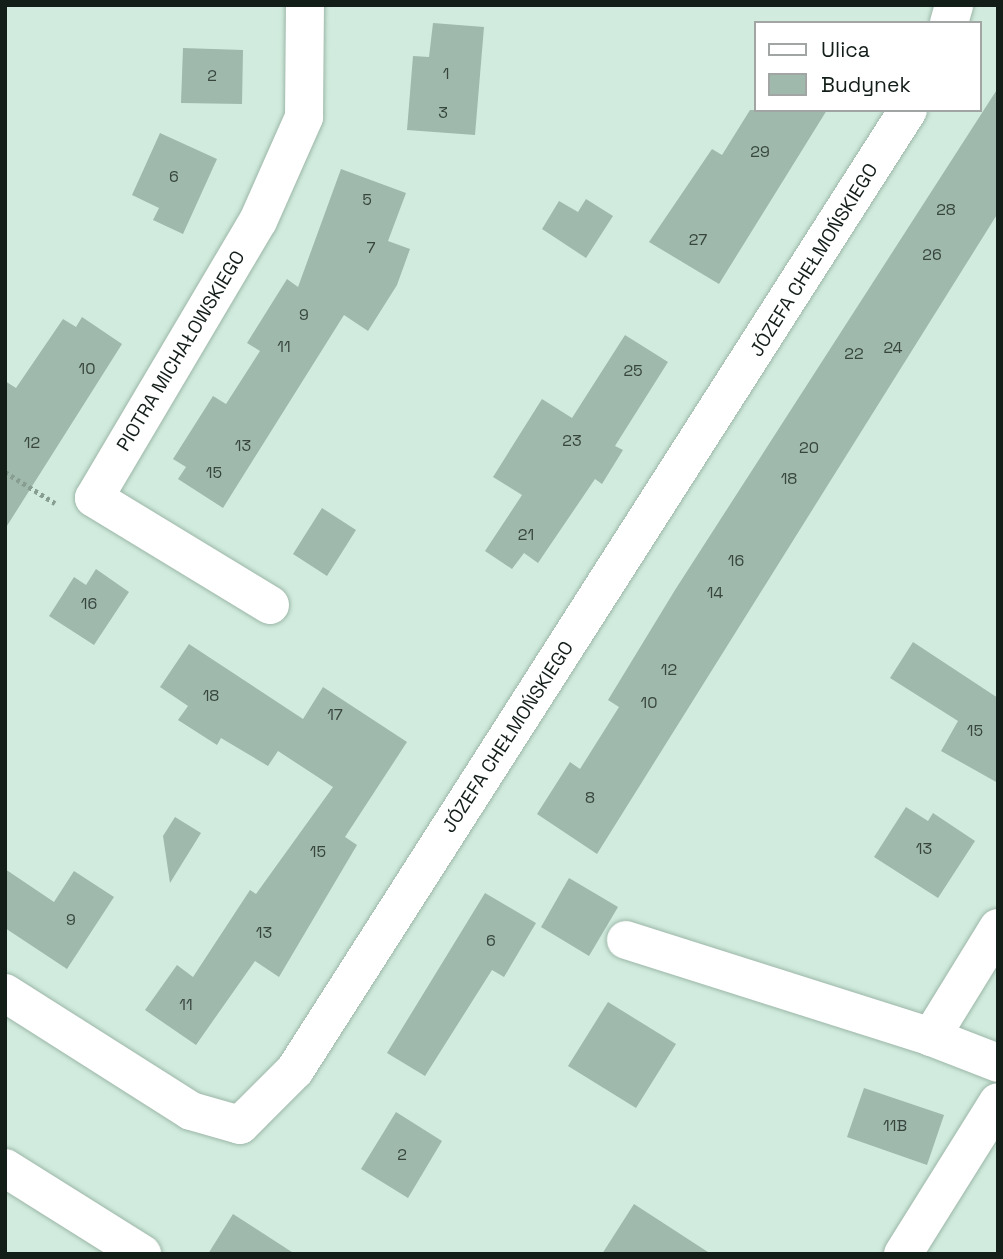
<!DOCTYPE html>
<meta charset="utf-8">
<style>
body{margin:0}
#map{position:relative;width:1003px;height:1259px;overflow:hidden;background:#d1ecde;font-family:"Space Grotesk",sans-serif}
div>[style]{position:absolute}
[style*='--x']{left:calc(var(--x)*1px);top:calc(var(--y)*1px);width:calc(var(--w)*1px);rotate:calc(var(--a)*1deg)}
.building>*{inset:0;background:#9fb9ac}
.path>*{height:4.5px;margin-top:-2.25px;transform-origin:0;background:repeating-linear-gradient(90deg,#889d92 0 3.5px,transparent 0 7px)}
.roads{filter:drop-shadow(0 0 2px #9cb6a8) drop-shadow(0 0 2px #9cb6a8)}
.minor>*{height:38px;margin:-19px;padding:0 19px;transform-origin:19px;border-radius:19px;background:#fff}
span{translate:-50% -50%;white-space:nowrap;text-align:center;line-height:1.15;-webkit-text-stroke:7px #fff;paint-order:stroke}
.number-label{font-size:16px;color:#37453e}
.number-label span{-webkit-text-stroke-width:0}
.street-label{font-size:19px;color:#141e19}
.frame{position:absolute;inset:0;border:7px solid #141e19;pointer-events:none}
.legend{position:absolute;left:754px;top:21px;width:228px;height:91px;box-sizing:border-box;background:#fff;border:2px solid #a1a5a3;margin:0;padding:9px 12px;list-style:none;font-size:21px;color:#141e19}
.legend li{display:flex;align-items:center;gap:14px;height:35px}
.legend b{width:35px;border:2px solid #a1a5a3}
</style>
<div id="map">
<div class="building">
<div style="clip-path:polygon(433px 23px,484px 27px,475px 135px,407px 130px,413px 56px,429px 57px)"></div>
<div style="clip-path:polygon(183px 48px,243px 50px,242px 104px,181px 103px)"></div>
<div style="clip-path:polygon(998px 88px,998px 213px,597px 854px,537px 814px,570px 762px,580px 769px,619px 707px,608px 700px,675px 590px)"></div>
<div style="clip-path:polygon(750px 110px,827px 110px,719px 284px,649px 242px,712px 149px,722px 155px)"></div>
<div style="clip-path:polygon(160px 133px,217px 159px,183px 234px,153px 220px,159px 208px,132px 195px)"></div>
<div style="clip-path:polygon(341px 169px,406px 193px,388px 241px,410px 249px,397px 285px,368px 331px,344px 315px,223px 508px,178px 479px,186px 467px,173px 459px,213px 396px,226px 404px,260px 351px,247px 343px,287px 279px,298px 287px)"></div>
<div style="clip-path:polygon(586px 199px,613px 216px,586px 258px,542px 229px,559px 201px,578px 212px)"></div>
<div style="clip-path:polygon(82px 317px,122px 344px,5px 529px,5px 381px,16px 388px,63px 319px,76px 327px)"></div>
<div style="clip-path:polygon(625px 335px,668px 362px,615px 446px,623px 450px,602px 484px,595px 479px,538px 563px,524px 553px,512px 569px,485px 551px,522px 495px,493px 477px,542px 399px,572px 418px)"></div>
<div style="clip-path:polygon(322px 508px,356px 530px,327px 576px,293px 554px)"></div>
<div style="clip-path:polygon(96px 569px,129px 592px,94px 645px,49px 616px,74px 577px,86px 585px)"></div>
<div style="clip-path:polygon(913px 642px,998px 698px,998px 783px,941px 751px,958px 721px,890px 678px)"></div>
<div style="clip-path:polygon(189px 644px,303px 719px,323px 687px,407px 742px,345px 837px,357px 845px,279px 977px,255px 961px,196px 1045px,145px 1010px,177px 965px,193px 977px,250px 890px,256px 894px,333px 787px,278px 751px,268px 766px,221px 738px,217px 745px,178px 720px,188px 706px,160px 687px)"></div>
<div style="clip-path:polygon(906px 807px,928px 821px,933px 813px,975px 841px,938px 898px,874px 857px)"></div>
<div style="clip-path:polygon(175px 817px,201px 833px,170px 883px,163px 836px)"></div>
<div style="clip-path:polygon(5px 869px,54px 902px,74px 871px,114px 897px,67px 969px,5px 928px)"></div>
<div style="clip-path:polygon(569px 878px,618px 907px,589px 956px,541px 927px)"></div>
<div style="clip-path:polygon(485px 893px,536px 923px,504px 977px,492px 970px,425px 1076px,387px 1053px)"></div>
<div style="clip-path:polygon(608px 1002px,676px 1044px,636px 1108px,568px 1066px)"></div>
<div style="clip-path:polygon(864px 1088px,944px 1115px,927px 1165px,847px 1137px)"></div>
<div style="clip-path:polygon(396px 1112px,442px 1141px,408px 1198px,361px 1169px)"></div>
<div style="clip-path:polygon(634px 1204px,711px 1254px,602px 1254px)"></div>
<div style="clip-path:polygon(233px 1214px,295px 1254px,208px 1254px)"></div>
</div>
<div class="path">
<div style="--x:5;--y:472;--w:59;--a:31.8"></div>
</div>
<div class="roads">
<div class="minor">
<div style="--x:949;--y:23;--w:19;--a:-74"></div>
<div style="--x:270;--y:605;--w:206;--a:-148.7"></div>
<div style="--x:94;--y:498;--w:322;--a:-59.4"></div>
<div style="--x:258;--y:221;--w:114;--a:-66.1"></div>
<div style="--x:304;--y:117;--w:112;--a:-89.5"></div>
<div style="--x:626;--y:940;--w:320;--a:17.6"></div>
<div style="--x:931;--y:1037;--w:72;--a:21.2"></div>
<div style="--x:5;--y:993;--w:220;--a:32.4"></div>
<div style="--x:191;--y:1111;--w:51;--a:15.9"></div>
<div style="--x:240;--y:1125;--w:78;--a:-45"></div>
<div style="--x:295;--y:1070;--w:1139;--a:-57.44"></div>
<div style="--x:931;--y:1037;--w:128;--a:-58.4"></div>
<div style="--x:5;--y:1168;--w:162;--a:32.1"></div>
<div style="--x:903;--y:1254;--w:179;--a:-58"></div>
</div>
</div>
<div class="number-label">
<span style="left:446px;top:74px">1</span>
<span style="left:212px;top:76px">2</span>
<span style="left:443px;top:113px">3</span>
<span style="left:760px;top:152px">29</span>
<span style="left:174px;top:177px">6</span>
<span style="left:367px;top:200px">5</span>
<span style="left:946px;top:210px">28</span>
<span style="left:698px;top:240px">27</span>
<span style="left:371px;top:248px">7</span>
<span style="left:932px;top:255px">26</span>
<span style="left:304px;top:315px">9</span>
<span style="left:284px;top:347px">11</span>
<span style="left:893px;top:348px">24</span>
<span style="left:854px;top:354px">22</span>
<span style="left:87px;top:369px">10</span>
<span style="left:633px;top:371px">25</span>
<span style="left:572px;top:441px">23</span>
<span style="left:32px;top:443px">12</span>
<span style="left:243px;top:446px">13</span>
<span style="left:809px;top:448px">20</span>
<span style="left:214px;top:473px">15</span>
<span style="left:789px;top:479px">18</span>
<span style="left:526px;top:535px">21</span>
<span style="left:736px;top:561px">16</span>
<span style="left:715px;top:593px">14</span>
<span style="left:89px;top:604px">16</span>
<span style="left:669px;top:670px">12</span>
<span style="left:211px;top:696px">18</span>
<span style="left:649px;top:703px">10</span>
<span style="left:335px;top:715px">17</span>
<span style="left:975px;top:731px">15</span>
<span style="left:590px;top:798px">8</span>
<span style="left:924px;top:849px">13</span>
<span style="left:318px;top:852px">15</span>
<span style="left:71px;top:920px">9</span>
<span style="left:264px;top:933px">13</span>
<span style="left:491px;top:941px">6</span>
<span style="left:186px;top:1005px">11</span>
<span style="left:895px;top:1126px">11B</span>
<span style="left:402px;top:1155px">2</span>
</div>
<div class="street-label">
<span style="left:814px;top:260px;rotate:-58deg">JÓZEFA CHEŁMOŃSKIEGO</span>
<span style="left:181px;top:351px;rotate:-59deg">PIOTRA MICHAŁOWSKIEGO</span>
<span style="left:508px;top:737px;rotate:-57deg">JÓZEFA CHEŁMOŃSKIEGO</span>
</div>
<div class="frame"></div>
<ul class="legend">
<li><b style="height:9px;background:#fff"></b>Ulica</li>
<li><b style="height:19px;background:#9fb9ac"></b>Budynek</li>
</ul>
</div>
